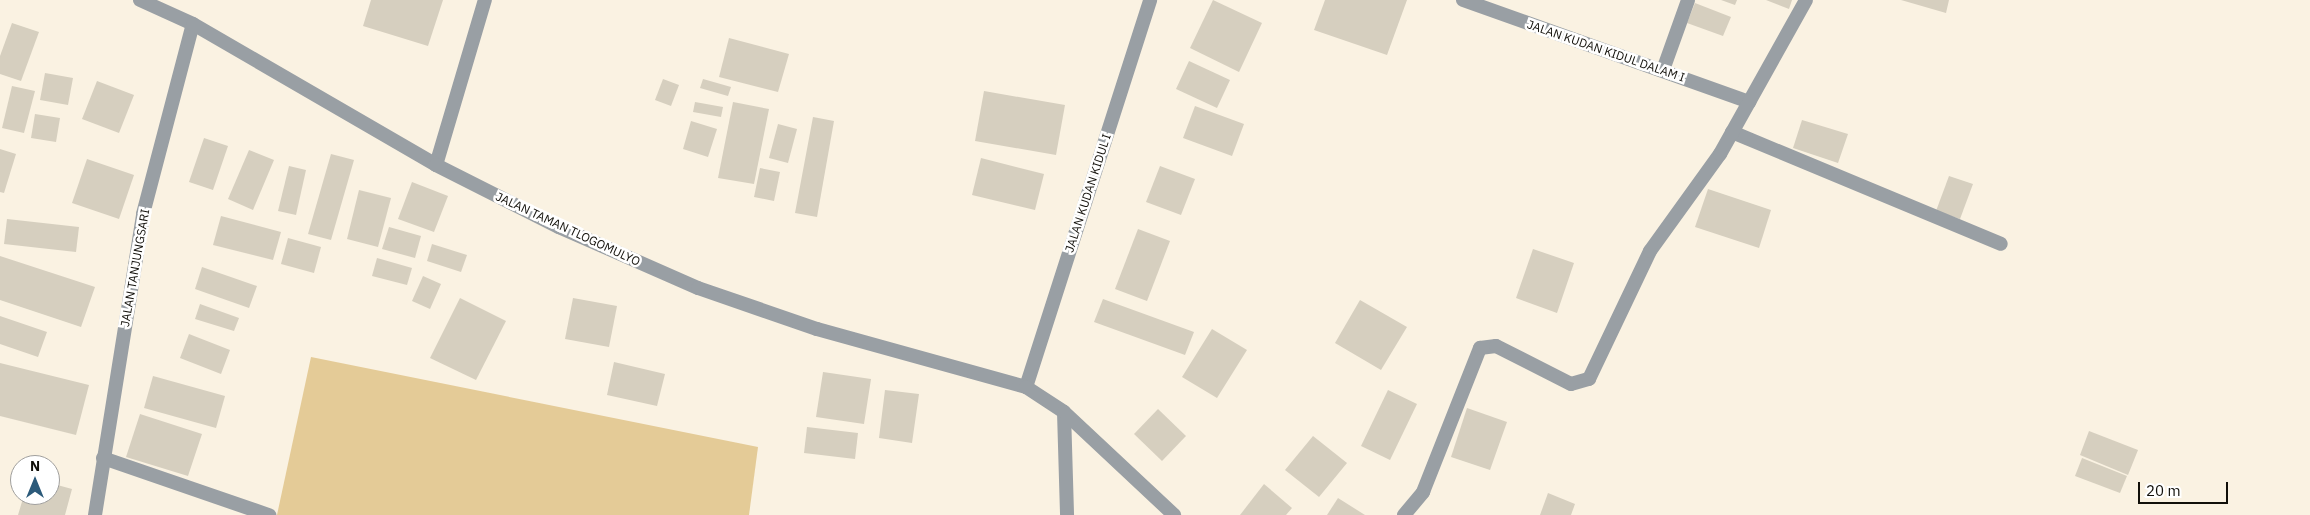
<!DOCTYPE html>
<style>
body{margin:0}
#map{position:relative;width:2310px;height:515px;overflow:hidden;background:#faf2e2;font-family:"IBM Plex Sans",sans-serif}
div>[style]{position:absolute}
[style*='--x']{left:calc(var(--x)*1px);top:calc(var(--y)*1px);width:calc(var(--w)*1px);rotate:calc(var(--a)*1deg)}
.green>*{inset:0;background:#e4cb97}
.building>*{inset:0;background:#d6cfbf}
.minor>*{height:14px;margin:-7px;padding:0 7px;transform-origin:7px;border-radius:7px;background:#999fa4}
.tertiary>*{height:14px;margin:-7px;padding:0 7px;transform-origin:7px;border-radius:7px;background:#999fa4}
span{translate:-50% -50%;white-space:nowrap;text-align:center;line-height:1.15;-webkit-text-stroke:5px #fff;paint-order:stroke}
.street-label{font-size:12px;color:#110f09}
.north{position:absolute;left:10px;top:455px;width:50px;height:50px;box-sizing:border-box;background:#fff;border:1px solid #a09f9d;border-radius:50%;rotate:0deg;font-size:14px;font-weight:700;line-height:20px;text-align:center;color:#110f09}
.north::after{content:'';display:block;margin:auto;width:18px;height:22px;background:#2c5a7a;clip-path:polygon(50% 0,100% 100%,50% 72%,0 100%)}
.scale{position:absolute;left:2138px;top:482px;width:90px;height:22px;box-sizing:border-box;border:2px solid #110f09;border-top:0;padding-left:6px;font-size:15px;line-height:18px;white-space:nowrap;color:#110f09;-webkit-text-stroke:4px #fff;paint-order:stroke}
</style>
<div id="map">
<div class="green">
<div style="clip-path:polygon(311px 357px,758px 447px,749px 515px,277px 515px)"></div>
</div>
<div class="building">
<div style="clip-path:polygon(371px 0,443px 0,428px 46px,363px 26px)"></div>
<div style="clip-path:polygon(1213px 0,1262px 23px,1239px 72px,1190px 48px)"></div>
<div style="clip-path:polygon(1325px 0,1407px 0,1387px 55px,1314px 30px)"></div>
<div style="clip-path:polygon(1721px 0,1737px 0,1735px 5px)"></div>
<div style="clip-path:polygon(1766px 0,1792px 0,1789px 9px)"></div>
<div style="clip-path:polygon(1901px 0,1949px 0,1946px 13px)"></div>
<div style="clip-path:polygon(1695px 3px,1731px 17px,1723px 36px,1687px 23px)"></div>
<div style="clip-path:polygon(12px 23px,39px 32px,21px 81px,0 74px,0 56px)"></div>
<div style="clip-path:polygon(729px 38px,789px 54px,778px 92px,719px 77px)"></div>
<div style="clip-path:polygon(1189px 61px,1230px 80px,1217px 108px,1176px 89px)"></div>
<div style="clip-path:polygon(45px 73px,73px 78px,68px 105px,40px 100px)"></div>
<div style="clip-path:polygon(663px 79px,679px 85px,671px 106px,655px 100px)"></div>
<div style="clip-path:polygon(703px 79px,731px 87px,728px 96px,700px 88px)"></div>
<div style="clip-path:polygon(97px 81px,134px 95px,119px 133px,82px 119px)"></div>
<div style="clip-path:polygon(12px 86px,35px 91px,24px 133px,2px 128px)"></div>
<div style="clip-path:polygon(984px 91px,1065px 105px,1056px 155px,975px 141px)"></div>
<div style="clip-path:polygon(695px 102px,723px 107px,721px 117px,693px 112px)"></div>
<div style="clip-path:polygon(733px 102px,769px 109px,754px 184px,718px 178px)"></div>
<div style="clip-path:polygon(1195px 106px,1244px 124px,1232px 156px,1183px 138px)"></div>
<div style="clip-path:polygon(35px 114px,60px 118px,56px 142px,31px 138px)"></div>
<div style="clip-path:polygon(813px 117px,834px 121px,817px 217px,795px 213px)"></div>
<div style="clip-path:polygon(1802px 120px,1848px 134px,1838px 163px,1793px 148px)"></div>
<div style="clip-path:polygon(691px 121px,717px 129px,708px 157px,683px 149px)"></div>
<div style="clip-path:polygon(778px 124px,797px 129px,788px 163px,769px 158px)"></div>
<div style="clip-path:polygon(204px 138px,228px 146px,213px 190px,189px 182px)"></div>
<div style="clip-path:polygon(0 149px,16px 154px,4px 193px,0 192px)"></div>
<div style="clip-path:polygon(249px 150px,274px 160px,253px 210px,228px 199px)"></div>
<div style="clip-path:polygon(331px 154px,354px 160px,331px 240px,308px 234px)"></div>
<div style="clip-path:polygon(981px 158px,1044px 174px,1035px 210px,972px 195px)"></div>
<div style="clip-path:polygon(87px 159px,134px 175px,119px 219px,72px 203px)"></div>
<div style="clip-path:polygon(289px 166px,306px 170px,296px 215px,278px 211px)"></div>
<div style="clip-path:polygon(1160px 166px,1195px 179px,1181px 215px,1146px 202px)"></div>
<div style="clip-path:polygon(760px 168px,780px 172px,774px 201px,754px 197px)"></div>
<div style="clip-path:polygon(1949px 176px,1973px 184px,1960px 219px,1936px 211px)"></div>
<div style="clip-path:polygon(412px 182px,448px 196px,434px 232px,398px 219px)"></div>
<div style="clip-path:polygon(1708px 189px,1771px 210px,1759px 248px,1695px 227px)"></div>
<div style="clip-path:polygon(359px 190px,391px 198px,378px 247px,347px 239px)"></div>
<div style="clip-path:polygon(221px 216px,281px 232px,273px 260px,213px 245px)"></div>
<div style="clip-path:polygon(7px 219px,79px 227px,76px 252px,4px 244px)"></div>
<div style="clip-path:polygon(389px 227px,421px 236px,415px 258px,382px 249px)"></div>
<div style="clip-path:polygon(1138px 229px,1170px 241px,1147px 301px,1115px 289px)"></div>
<div style="clip-path:polygon(288px 238px,321px 247px,314px 273px,281px 264px)"></div>
<div style="clip-path:polygon(432px 244px,467px 255px,461px 272px,427px 261px)"></div>
<div style="clip-path:polygon(1533px 249px,1574px 263px,1557px 313px,1516px 298px)"></div>
<div style="clip-path:polygon(0 256px,95px 287px,81px 327px,0 300px)"></div>
<div style="clip-path:polygon(377px 258px,412px 268px,407px 285px,372px 276px)"></div>
<div style="clip-path:polygon(202px 267px,257px 286px,249px 308px,195px 289px)"></div>
<div style="clip-path:polygon(423px 276px,441px 284px,430px 309px,412px 301px)"></div>
<div style="clip-path:polygon(460px 298px,506px 321px,476px 380px,430px 358px)"></div>
<div style="clip-path:polygon(573px 298px,617px 306px,609px 347px,565px 339px)"></div>
<div style="clip-path:polygon(1103px 299px,1194px 332px,1185px 355px,1094px 322px)"></div>
<div style="clip-path:polygon(1360px 300px,1407px 327px,1381px 370px,1335px 343px)"></div>
<div style="clip-path:polygon(200px 304px,239px 318px,234px 331px,195px 319px)"></div>
<div style="clip-path:polygon(0 316px,47px 332px,38px 357px,0 344px)"></div>
<div style="clip-path:polygon(1212px 329px,1247px 350px,1217px 398px,1182px 377px)"></div>
<div style="clip-path:polygon(189px 334px,230px 350px,221px 374px,180px 358px)"></div>
<div style="clip-path:polygon(614px 362px,665px 374px,657px 406px,607px 395px)"></div>
<div style="clip-path:polygon(0 363px,89px 385px,76px 435px,0 416px)"></div>
<div style="clip-path:polygon(823px 372px,871px 379px,864px 424px,816px 417px)"></div>
<div style="clip-path:polygon(153px 376px,225px 396px,216px 428px,144px 408px)"></div>
<div style="clip-path:polygon(885px 390px,919px 394px,912px 443px,879px 438px)"></div>
<div style="clip-path:polygon(1388px 390px,1417px 404px,1390px 460px,1361px 446px)"></div>
<div style="clip-path:polygon(1467px 408px,1507px 422px,1490px 470px,1451px 457px)"></div>
<div style="clip-path:polygon(1158px 409px,1186px 436px,1162px 461px,1134px 434px)"></div>
<div style="clip-path:polygon(140px 414px,202px 434px,188px 476px,126px 457px)"></div>
<div style="clip-path:polygon(807px 427px,858px 433px,855px 459px,804px 453px)"></div>
<div style="clip-path:polygon(2089px 431px,2138px 450px,2128px 475px,2080px 455px)"></div>
<div style="clip-path:polygon(1313px 436px,1347px 463px,1319px 497px,1285px 470px)"></div>
<div style="clip-path:polygon(2082px 458px,2127px 476px,2120px 493px,2075px 476px)"></div>
<div style="clip-path:polygon(50px 483px,72px 489px,65px 515px,18px 515px,24px 495px,50px 495px)"></div>
<div style="clip-path:polygon(1264px 484px,1292px 508px,1286px 515px,1240px 515px)"></div>
<div style="clip-path:polygon(1548px 493px,1575px 504px,1571px 515px,1540px 515px)"></div>
<div style="clip-path:polygon(1338px 498px,1365px 515px,1327px 515px)"></div>
</div>
<div class="minor">
<div style="--x:1463;--y:0;--w:304;--a:19.6"></div>
<div style="--x:1663;--y:70;--w:74;--a:-70.3"></div>
<div style="--x:1732;--y:132;--w:291;--a:22.6"></div>
<div style="--x:436;--y:165;--w:172;--a:-73.5"></div>
<div style="--x:1026;--y:387;--w:406;--a:-72.2"></div>
<div style="--x:1064;--y:412;--w:103;--a:88.3"></div>
<div style="--x:103;--y:458;--w:176;--a:19"></div>
<div style="--x:95;--y:515;--w:305;--a:-80.9"></div>
<div style="--x:143;--y:214;--w:196;--a:-75.3"></div>
<div style="--x:1404;--y:515;--w:30;--a:-50"></div>
<div style="--x:1423;--y:492;--w:155;--a:-68.4"></div>
<div style="--x:1480;--y:348;--w:16;--a:-7"></div>
<div style="--x:1496;--y:346;--w:84;--a:26.9"></div>
<div style="--x:1571;--y:384;--w:19;--a:-16"></div>
<div style="--x:1589;--y:379;--w:142;--a:-64.5"></div>
<div style="--x:1650;--y:251;--w:120;--a:-54.2"></div>
<div style="--x:1720;--y:154;--w:176;--a:-60.8"></div>
</div>
<div class="tertiary">
<div style="--x:140;--y:0;--w:58;--a:24.4"></div>
<div style="--x:193;--y:24;--w:281;--a:30.1"></div>
<div style="--x:436;--y:165;--w:138;--a:26.8"></div>
<div style="--x:559;--y:227;--w:152;--a:23.7"></div>
<div style="--x:698;--y:288;--w:126;--a:19"></div>
<div style="--x:817;--y:329;--w:217;--a:15.5"></div>
<div style="--x:1026;--y:387;--w:45;--a:33.3"></div>
<div style="--x:1064;--y:412;--w:151;--a:43.1"></div>
</div>
<div class="street-label">
<span style="left:1606px;top:51px;rotate:19deg">JALAN KUDAN KIDUL DALAM I</span>
<span style="left:1088px;top:193px;rotate:-72deg">JALAN KUDAN KIDUL I</span>
<span style="left:568px;top:229px;rotate:25deg">JALAN TAMAN TLOGOMULYO</span>
<span style="left:135px;top:268px;rotate:-80deg">JALAN TANJUNGSARI</span>
</div>
<div class="north">N</div>
<div class="scale">20 m</div>
</div>
